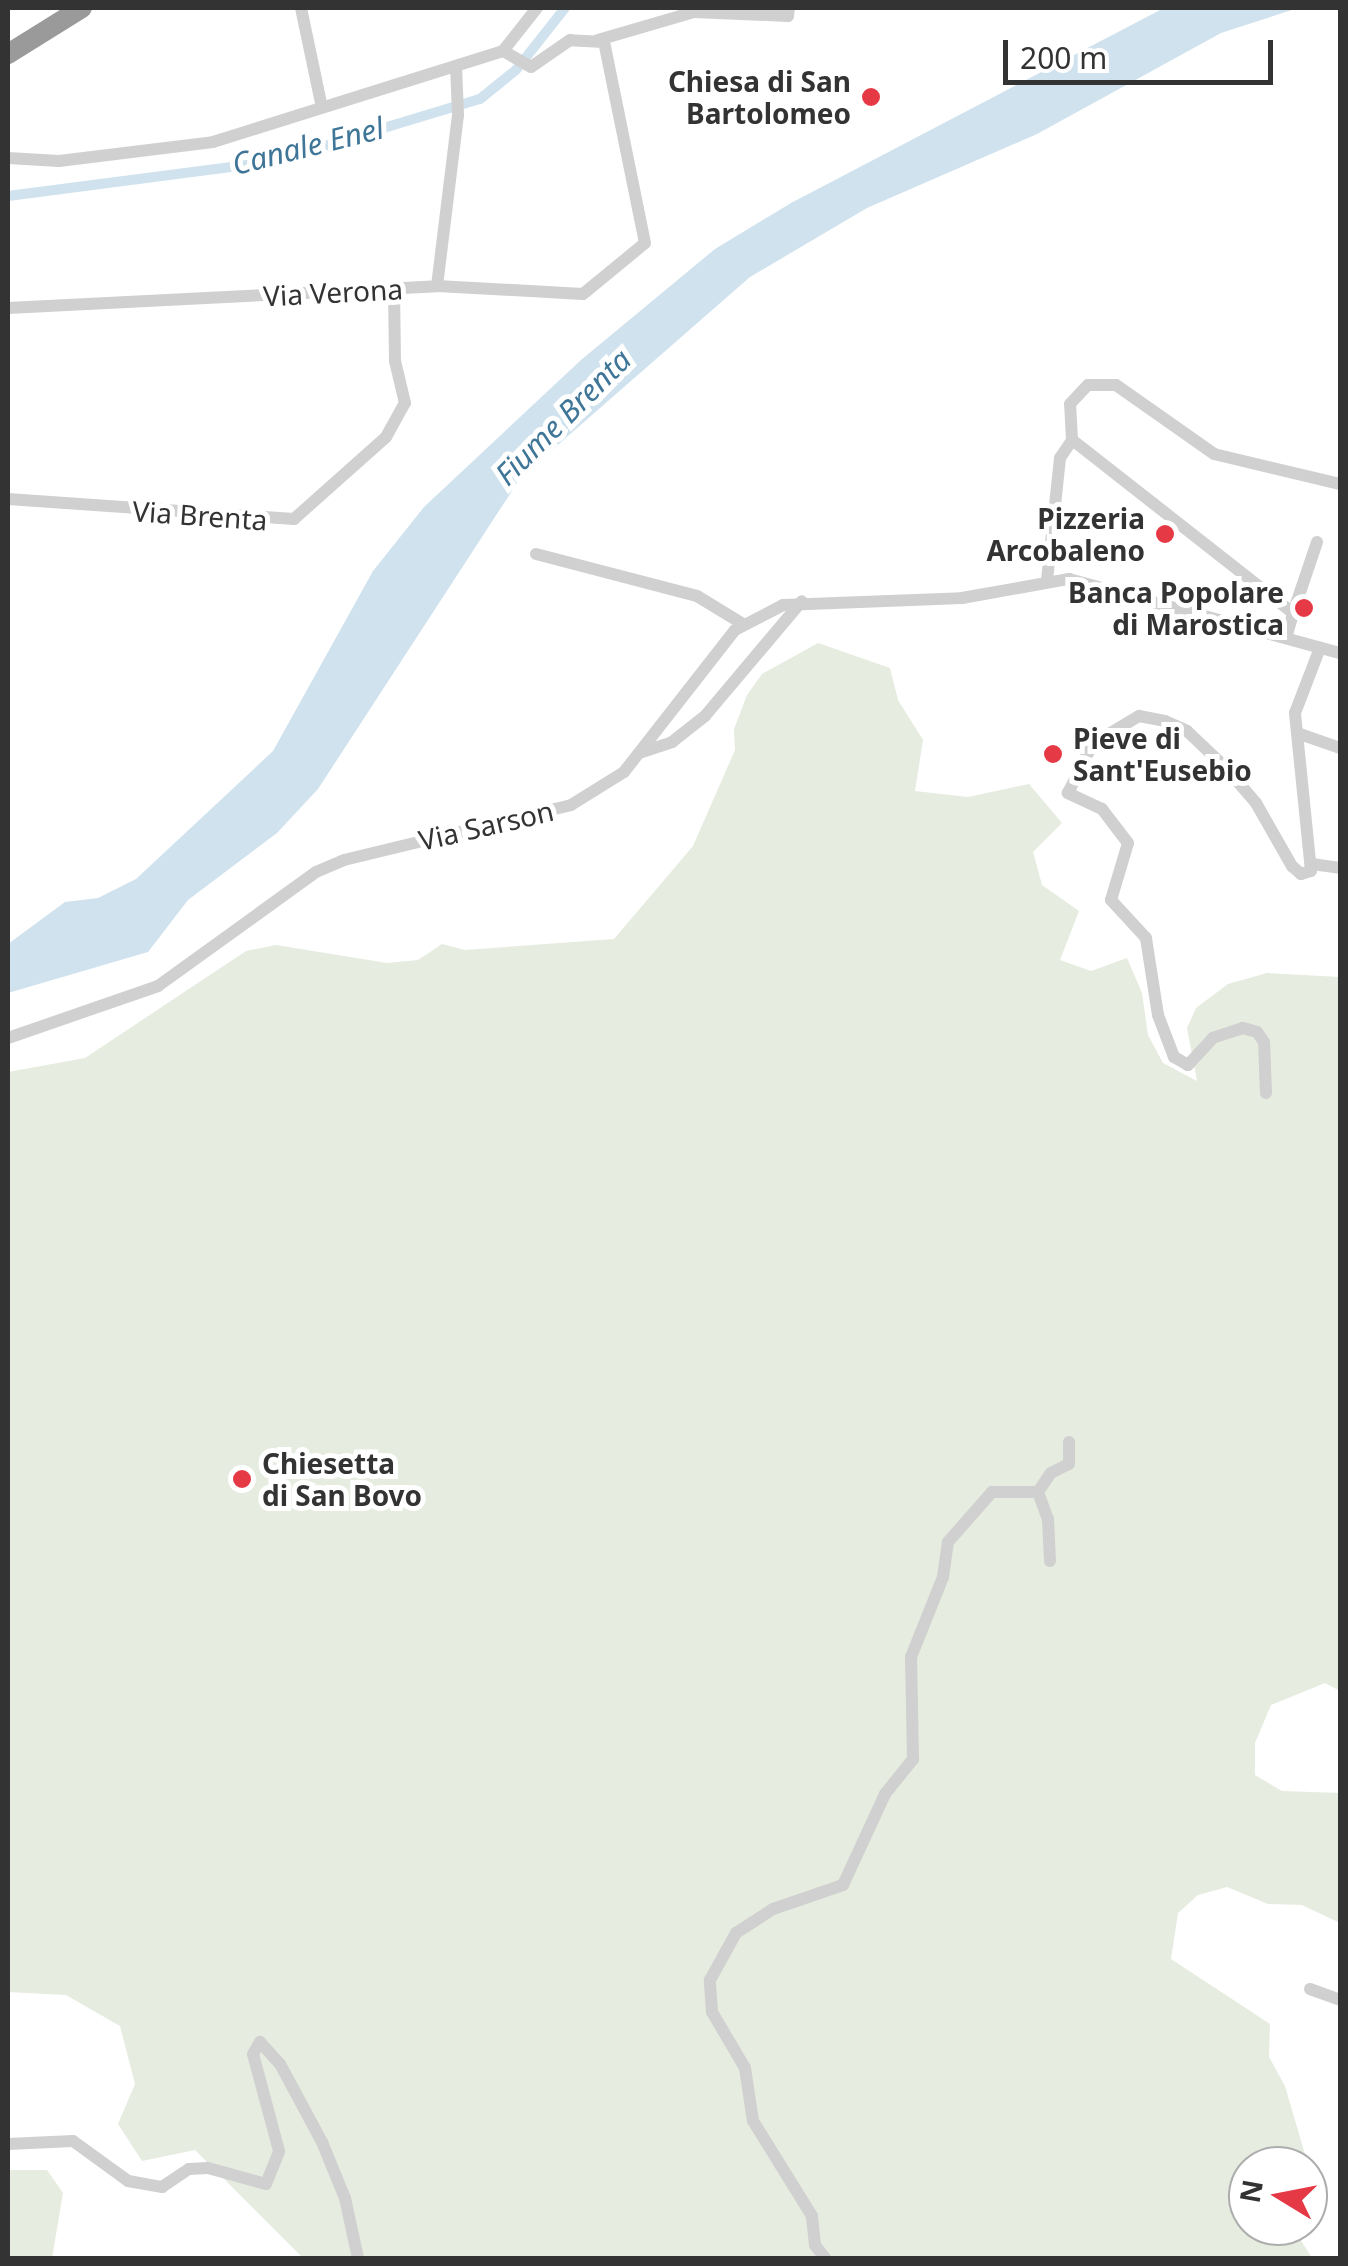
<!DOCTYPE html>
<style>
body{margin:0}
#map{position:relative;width:1348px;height:2266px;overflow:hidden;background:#fff;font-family:"Noto Sans",sans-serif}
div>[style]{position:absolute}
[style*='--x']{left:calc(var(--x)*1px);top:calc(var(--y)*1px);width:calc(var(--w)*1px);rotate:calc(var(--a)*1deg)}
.green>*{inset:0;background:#e6ecdf}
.water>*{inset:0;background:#cfe2ee}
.canal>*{height:10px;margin:-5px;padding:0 5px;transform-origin:5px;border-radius:5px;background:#cfe2ee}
.minor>*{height:12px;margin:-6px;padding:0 6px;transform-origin:6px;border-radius:6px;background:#d0d0d0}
.highway>*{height:20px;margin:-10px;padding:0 10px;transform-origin:10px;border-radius:10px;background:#9a9a9a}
.dots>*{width:28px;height:28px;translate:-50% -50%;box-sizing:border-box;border:5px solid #fff;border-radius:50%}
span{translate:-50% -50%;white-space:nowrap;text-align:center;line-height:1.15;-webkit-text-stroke:10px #fff;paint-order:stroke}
.poi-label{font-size:28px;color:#333;font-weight:700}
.right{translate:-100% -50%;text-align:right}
.left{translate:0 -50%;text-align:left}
.street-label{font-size:28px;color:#333}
.water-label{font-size:30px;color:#3f7597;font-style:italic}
.frame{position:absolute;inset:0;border:10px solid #333;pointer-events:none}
.north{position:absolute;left:1228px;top:2146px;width:100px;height:100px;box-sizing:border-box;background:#fff;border:2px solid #adadad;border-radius:50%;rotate:280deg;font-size:28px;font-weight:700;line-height:40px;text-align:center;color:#333}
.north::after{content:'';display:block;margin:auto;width:35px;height:45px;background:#e63946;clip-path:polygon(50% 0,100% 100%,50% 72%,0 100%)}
.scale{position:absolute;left:1003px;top:40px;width:270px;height:45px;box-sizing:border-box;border:5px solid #333;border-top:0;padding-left:12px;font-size:30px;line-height:35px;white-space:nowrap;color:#333;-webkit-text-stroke:8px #fff;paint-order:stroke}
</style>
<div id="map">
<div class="green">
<div style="clip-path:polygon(818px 643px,890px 668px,898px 700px,923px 740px,915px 791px,968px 797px,1029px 784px,1062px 823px,1033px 852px,1042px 885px,1079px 911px,1060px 960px,1091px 971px,1127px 958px,1142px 993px,1148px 1035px,1163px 1063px,1197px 1081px,1187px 1028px,1196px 1008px,1228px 984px,1267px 973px,1340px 977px,1340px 1691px,1325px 1683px,1271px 1705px,1255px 1743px,1255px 1775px,1282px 1791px,1340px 1793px,1340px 1923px,1302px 1905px,1268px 1904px,1227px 1887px,1198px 1895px,1178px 1913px,1171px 1959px,1270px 2024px,1269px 2057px,1285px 2086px,1309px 2168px,1248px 2166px,1248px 2226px,1292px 2226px,1312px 2258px,303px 2258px,195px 2150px,142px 2161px,118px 2124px,135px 2084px,120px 2026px,66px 1995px,8px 1992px,8px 1072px,85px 1058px,246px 951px,276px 945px,387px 963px,418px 960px,442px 944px,465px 950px,614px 939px,693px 846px,735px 750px,734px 729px,747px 695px,762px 674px)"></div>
<div style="clip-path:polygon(8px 2170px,47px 2170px,63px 2193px,52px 2258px,8px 2258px)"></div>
</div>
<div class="water">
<div style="clip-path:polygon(1164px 8px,1298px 8px,1221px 33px,1037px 134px,867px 208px,750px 277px,521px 477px,318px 789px,277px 833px,188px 900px,148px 952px,8px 993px,8px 944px,65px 902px,98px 898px,136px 879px,273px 751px,373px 571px,424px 507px,581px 360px,715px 249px,791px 203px)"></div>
</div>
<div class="canal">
<div style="--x:8;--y:196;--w:265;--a:-7.4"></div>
<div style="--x:271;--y:162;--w:218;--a:-16.8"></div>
<div style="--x:480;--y:99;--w:46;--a:-38.9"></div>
<div style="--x:516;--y:70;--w:79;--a:-51.7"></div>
</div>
<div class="minor">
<div style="--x:301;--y:8;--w:97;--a:78.1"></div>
<div style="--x:598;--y:40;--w:100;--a:-16.3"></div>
<div style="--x:694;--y:12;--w:94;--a:2.4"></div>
<div style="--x:788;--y:16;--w:8;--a:-83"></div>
<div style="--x:8;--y:158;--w:51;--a:3.4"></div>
<div style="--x:59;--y:161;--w:155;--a:-7"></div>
<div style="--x:213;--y:142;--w:304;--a:-17.4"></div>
<div style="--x:503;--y:51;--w:55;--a:-51.7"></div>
<div style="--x:437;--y:286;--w:146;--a:3.1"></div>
<div style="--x:583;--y:294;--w:80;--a:-39.4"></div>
<div style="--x:645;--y:243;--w:205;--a:-101.5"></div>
<div style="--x:604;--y:42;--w:34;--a:-177"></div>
<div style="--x:570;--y:40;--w:47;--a:145.3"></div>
<div style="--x:531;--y:67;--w:32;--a:-150"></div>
<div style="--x:8;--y:308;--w:430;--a:-2.9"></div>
<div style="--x:437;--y:286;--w:172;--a:-83"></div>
<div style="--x:458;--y:115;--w:49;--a:-92.3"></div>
<div style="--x:8;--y:499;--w:287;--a:4"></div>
<div style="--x:294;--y:519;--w:123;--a:-41.7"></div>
<div style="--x:386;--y:437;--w:39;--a:-61"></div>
<div style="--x:405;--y:403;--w:43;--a:-103.4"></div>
<div style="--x:395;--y:361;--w:72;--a:-90.8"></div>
<div style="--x:536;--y:554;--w:166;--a:14.6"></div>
<div style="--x:697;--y:596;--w:54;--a:31.3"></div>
<div style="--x:1047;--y:580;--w:123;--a:-83.9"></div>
<div style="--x:1060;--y:458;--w:22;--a:-56"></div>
<div style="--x:1293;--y:613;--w:75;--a:-71.3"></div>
<div style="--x:1286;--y:638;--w:26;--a:-74"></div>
<div style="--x:1293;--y:613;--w:281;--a:-141.9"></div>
<div style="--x:1072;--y:440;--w:36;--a:-93"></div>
<div style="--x:1070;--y:404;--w:26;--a:-47"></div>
<div style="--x:1088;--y:385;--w:28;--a:0"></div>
<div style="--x:1116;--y:385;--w:120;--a:35.1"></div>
<div style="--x:1214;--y:454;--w:130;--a:13.4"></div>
<div style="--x:1297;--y:733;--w:46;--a:19.2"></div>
<div style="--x:642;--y:752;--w:32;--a:-18"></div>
<div style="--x:672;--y:742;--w:42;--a:-38.2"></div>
<div style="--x:705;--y:716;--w:150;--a:-49.9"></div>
<div style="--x:1312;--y:864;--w:28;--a:8"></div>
<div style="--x:8;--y:1038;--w:159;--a:-19.1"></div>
<div style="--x:158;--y:986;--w:195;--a:-35.8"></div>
<div style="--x:316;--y:872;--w:30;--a:-23"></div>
<div style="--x:344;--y:860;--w:234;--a:-13.6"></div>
<div style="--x:571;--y:805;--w:62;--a:-31.9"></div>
<div style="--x:624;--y:772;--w:180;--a:-52"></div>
<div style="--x:735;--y:630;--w:54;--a:-27.5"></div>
<div style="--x:783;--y:605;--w:179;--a:-2.2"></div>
<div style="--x:962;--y:598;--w:109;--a:-10.1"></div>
<div style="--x:1069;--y:579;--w:281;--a:15.3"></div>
<div style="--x:1266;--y:1093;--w:51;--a:-92.2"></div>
<div style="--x:1264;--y:1042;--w:12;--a:-125"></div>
<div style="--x:1257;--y:1032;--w:15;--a:-164"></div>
<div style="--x:1243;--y:1028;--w:32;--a:162"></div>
<div style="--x:1213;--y:1038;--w:37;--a:133"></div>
<div style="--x:1188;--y:1065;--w:16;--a:-150"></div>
<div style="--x:1174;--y:1057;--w:45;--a:-110.9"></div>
<div style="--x:1158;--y:1015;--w:78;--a:-98.9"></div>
<div style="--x:1146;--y:938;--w:52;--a:-132.6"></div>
<div style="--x:1111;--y:900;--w:59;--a:-73.4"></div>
<div style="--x:1128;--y:843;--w:43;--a:-127.4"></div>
<div style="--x:1102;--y:809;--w:38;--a:-155"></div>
<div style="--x:1068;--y:793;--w:47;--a:-63.4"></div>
<div style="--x:1089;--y:751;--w:21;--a:-43"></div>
<div style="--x:1104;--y:737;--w:41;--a:-31"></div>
<div style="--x:1139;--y:716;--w:26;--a:11"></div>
<div style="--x:1165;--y:721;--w:24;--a:24"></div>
<div style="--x:1187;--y:731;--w:54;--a:43.5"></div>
<div style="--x:1226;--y:768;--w:46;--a:49.4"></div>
<div style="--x:1256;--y:803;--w:73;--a:60.3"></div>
<div style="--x:1292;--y:866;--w:12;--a:42"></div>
<div style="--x:1301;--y:874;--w:10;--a:-17"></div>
<div style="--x:1311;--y:871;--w:159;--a:-95.8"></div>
<div style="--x:1295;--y:713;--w:70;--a:-69"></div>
<div style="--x:1038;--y:1492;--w:29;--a:70"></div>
<div style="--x:1048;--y:1519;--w:42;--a:87.3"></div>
<div style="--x:1038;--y:1492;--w:23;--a:-56"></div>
<div style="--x:1051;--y:1473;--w:20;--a:-27"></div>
<div style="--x:1069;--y:1464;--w:22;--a:-90"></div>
<div style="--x:1310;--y:1989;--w:32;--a:20"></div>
<div style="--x:8;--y:2144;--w:65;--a:-2.6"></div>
<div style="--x:73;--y:2141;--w:68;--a:36"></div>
<div style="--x:128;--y:2181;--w:35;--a:10"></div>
<div style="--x:162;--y:2187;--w:32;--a:-34"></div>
<div style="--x:189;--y:2169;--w:19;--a:-3"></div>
<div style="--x:208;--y:2168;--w:60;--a:15.4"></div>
<div style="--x:266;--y:2184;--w:35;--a:-68"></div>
<div style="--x:279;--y:2151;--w:100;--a:-105"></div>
<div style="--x:253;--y:2054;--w:14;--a:-60"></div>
<div style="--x:260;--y:2042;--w:30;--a:48"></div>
<div style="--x:280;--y:2064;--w:89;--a:61.7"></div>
<div style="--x:322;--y:2142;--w:61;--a:67.7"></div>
<div style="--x:345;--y:2198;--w:61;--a:77.8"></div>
<div style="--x:825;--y:2258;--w:16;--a:-128"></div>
<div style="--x:815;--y:2245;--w:29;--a:-96"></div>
<div style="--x:812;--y:2216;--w:112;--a:-121.8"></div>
<div style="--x:753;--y:2121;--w:54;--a:-98.6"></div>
<div style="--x:745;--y:2068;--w:65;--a:-120.5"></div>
<div style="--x:712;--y:2012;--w:32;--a:-94"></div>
<div style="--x:710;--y:1980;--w:54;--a:-61"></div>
<div style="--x:736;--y:1933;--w:44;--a:-33"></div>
<div style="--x:773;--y:1909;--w:74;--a:-18.9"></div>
<div style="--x:843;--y:1885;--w:100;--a:-65.2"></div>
<div style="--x:885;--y:1794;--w:45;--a:-51.3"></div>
<div style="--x:913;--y:1759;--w:102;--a:-91.1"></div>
<div style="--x:911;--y:1657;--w:86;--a:-68.2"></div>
<div style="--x:943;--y:1577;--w:35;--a:-82"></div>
<div style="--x:948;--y:1542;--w:67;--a:-48.7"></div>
<div style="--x:992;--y:1492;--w:46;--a:0"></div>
</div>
<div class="highway">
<div style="--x:8;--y:54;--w:87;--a:-31.9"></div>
</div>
<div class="dots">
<div style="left:871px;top:97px;background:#e63946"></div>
<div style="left:1165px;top:534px;background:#e63946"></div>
<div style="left:1304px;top:608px;background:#e63946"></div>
<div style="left:1053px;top:754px;background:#e63946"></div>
<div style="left:242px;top:1479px;background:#e63946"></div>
</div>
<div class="poi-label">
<span class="right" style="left:851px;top:97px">Chiesa di San<br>Bartolomeo</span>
<span class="right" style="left:1145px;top:534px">Pizzeria<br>Arcobaleno</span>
<span class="right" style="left:1284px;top:608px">Banca Popolare<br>di Marostica</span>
<span class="left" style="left:1073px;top:754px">Pieve di<br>Sant'Eusebio</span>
<span class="left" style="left:262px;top:1479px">Chiesetta<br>di San Bovo</span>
</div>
<div class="street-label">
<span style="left:333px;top:292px;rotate:-3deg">Via Verona</span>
<span style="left:200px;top:515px;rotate:4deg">Via Brenta</span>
<span style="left:486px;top:825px;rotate:-13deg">Via Sarson</span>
</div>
<div class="water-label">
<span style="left:308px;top:146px;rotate:-14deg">Canale Enel</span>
<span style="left:563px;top:417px;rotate:-45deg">Fiume Brenta</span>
</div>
<div class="frame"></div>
<div class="north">N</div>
<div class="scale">200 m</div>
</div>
